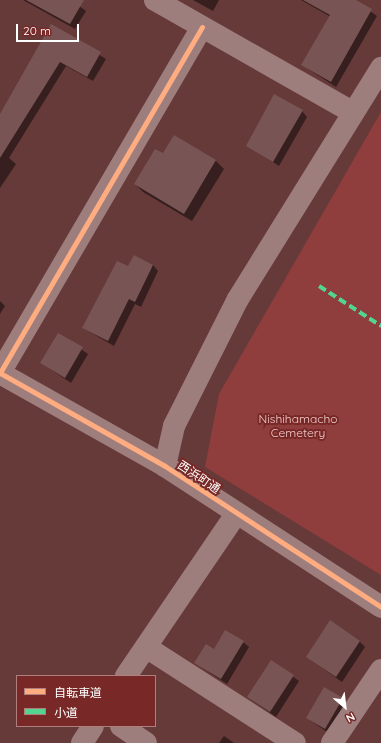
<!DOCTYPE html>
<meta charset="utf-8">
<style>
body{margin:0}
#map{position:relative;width:381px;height:743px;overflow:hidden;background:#663a39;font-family:Quicksand,"Noto Sans JP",sans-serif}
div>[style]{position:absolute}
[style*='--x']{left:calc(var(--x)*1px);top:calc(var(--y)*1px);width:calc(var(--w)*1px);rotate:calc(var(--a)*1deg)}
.green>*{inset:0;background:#903e3d}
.shadow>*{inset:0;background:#0007}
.building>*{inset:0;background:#785554}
.minor>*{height:22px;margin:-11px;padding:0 11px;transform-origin:11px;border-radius:11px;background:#9d7e7d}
.quiet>*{height:4px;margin-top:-2px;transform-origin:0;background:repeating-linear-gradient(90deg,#53d58f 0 8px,transparent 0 12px)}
.cycleway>*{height:5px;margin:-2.5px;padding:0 2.5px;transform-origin:2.5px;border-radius:2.5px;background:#ffac80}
span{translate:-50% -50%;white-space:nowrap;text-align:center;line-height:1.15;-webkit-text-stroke:4px #782927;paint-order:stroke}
.park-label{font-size:12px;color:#f2cccb}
.street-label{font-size:12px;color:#fff}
.legend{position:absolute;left:16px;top:675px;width:140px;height:52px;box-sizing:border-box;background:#782927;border:1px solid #ae7f7d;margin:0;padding:5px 7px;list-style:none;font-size:12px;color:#fff}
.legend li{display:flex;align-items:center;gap:8px;height:20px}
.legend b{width:20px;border:1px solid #ae7f7d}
.north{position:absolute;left:325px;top:687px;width:40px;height:40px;-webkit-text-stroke:3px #782927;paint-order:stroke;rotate:152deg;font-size:11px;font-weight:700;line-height:16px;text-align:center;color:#fff}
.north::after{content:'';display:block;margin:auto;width:14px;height:18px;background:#fff;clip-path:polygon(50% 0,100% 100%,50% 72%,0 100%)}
.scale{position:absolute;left:16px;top:24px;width:63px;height:18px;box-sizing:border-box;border:2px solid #fff;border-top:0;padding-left:5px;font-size:12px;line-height:14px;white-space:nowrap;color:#fff;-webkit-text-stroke:3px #782927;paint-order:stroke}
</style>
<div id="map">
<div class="green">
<div style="clip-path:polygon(381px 112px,381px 575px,205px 467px,219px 394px)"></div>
</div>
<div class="shadow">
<div style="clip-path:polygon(23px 0,71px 0,86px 11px,75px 29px)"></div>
<div style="clip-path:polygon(193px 0,219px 0,213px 11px)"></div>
<div style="clip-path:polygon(301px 0,354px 0,377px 16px,336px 87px,302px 65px,331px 17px)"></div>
<div style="clip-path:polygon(52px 26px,106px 59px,93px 81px,66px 66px,9px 158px,16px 164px,0 188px,0 116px)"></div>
<div style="clip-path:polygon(302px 111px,307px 117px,279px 166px,248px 146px)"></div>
<div style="clip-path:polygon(174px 136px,216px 161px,224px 169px,192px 221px,143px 192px,135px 184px,163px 155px)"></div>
<div style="clip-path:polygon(153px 265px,158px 271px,141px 307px,135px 304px,114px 346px,83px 328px,129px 268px)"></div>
<div style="clip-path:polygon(0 301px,5px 306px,0 314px)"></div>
<div style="clip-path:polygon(59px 334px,88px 354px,71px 383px,41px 363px)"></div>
<div style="clip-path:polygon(359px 641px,365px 647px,342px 682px,307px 657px)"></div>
<div style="clip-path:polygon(243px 642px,249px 647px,227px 684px,195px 663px,214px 650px)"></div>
<div style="clip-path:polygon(272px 662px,299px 681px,276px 717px,248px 697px)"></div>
<div style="clip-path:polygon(342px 699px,348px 704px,330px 734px,307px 718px)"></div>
<div style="clip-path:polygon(224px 736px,234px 743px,219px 743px)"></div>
</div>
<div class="building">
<div style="clip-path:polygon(26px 0,84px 0,70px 24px)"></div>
<div style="clip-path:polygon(303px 0,356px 0,372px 9px,331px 82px,301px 65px,330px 15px)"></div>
<div style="clip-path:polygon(51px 24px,101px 52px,87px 77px,60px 62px,0 158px,0 114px)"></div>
<div style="clip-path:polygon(274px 94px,303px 110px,273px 162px,246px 146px)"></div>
<div style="clip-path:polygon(174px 135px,216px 160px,184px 214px,134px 184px,155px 149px,163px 153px)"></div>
<div style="clip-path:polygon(134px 255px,153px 265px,135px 302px,129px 299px,108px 341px,82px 328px,117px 261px,128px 266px)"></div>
<div style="clip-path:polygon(58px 333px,83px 347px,65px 378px,40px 363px)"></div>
<div style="clip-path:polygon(330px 620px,360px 641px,336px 677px,306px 657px)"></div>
<div style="clip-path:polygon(225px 630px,244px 641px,221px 679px,194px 663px,206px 644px,214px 649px)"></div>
<div style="clip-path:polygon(271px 660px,294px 675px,270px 712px,247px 697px)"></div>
<div style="clip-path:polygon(324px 687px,343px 698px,325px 729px,306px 718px)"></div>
</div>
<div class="minor">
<div style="--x:155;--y:0;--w:227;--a:29.6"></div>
<div style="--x:202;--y:27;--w:401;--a:120.3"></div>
<div style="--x:0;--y:373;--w:189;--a:29.4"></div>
<div style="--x:165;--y:466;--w:258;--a:33.1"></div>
<div style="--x:165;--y:466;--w:41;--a:-77.3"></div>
<div style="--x:174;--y:426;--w:142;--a:-63.3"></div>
<div style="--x:238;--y:299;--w:272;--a:-58.2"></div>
<div style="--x:146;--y:647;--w:177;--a:32.8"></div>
<div style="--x:126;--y:676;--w:196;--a:-55.8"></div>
<div style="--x:121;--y:726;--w:30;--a:34"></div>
<div style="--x:82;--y:743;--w:20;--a:-57"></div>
<div style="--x:332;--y:743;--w:88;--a:-56.1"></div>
</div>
<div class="quiet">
<div style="--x:319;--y:286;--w:74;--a:32.8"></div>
</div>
<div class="cycleway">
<div style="--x:202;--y:27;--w:401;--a:120.3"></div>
<div style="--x:0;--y:373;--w:189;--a:29.4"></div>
<div style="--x:165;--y:466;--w:258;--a:33.1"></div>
</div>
<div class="park-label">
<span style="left:298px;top:426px">Nishihamacho<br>Cemetery</span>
</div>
<div class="street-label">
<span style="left:199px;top:477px;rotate:34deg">西浜町通</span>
</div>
<ul class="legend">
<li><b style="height:5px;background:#ffac80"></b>自転車道</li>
<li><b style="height:5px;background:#53d58f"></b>小道</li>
</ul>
<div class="north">N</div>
<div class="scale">20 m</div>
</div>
